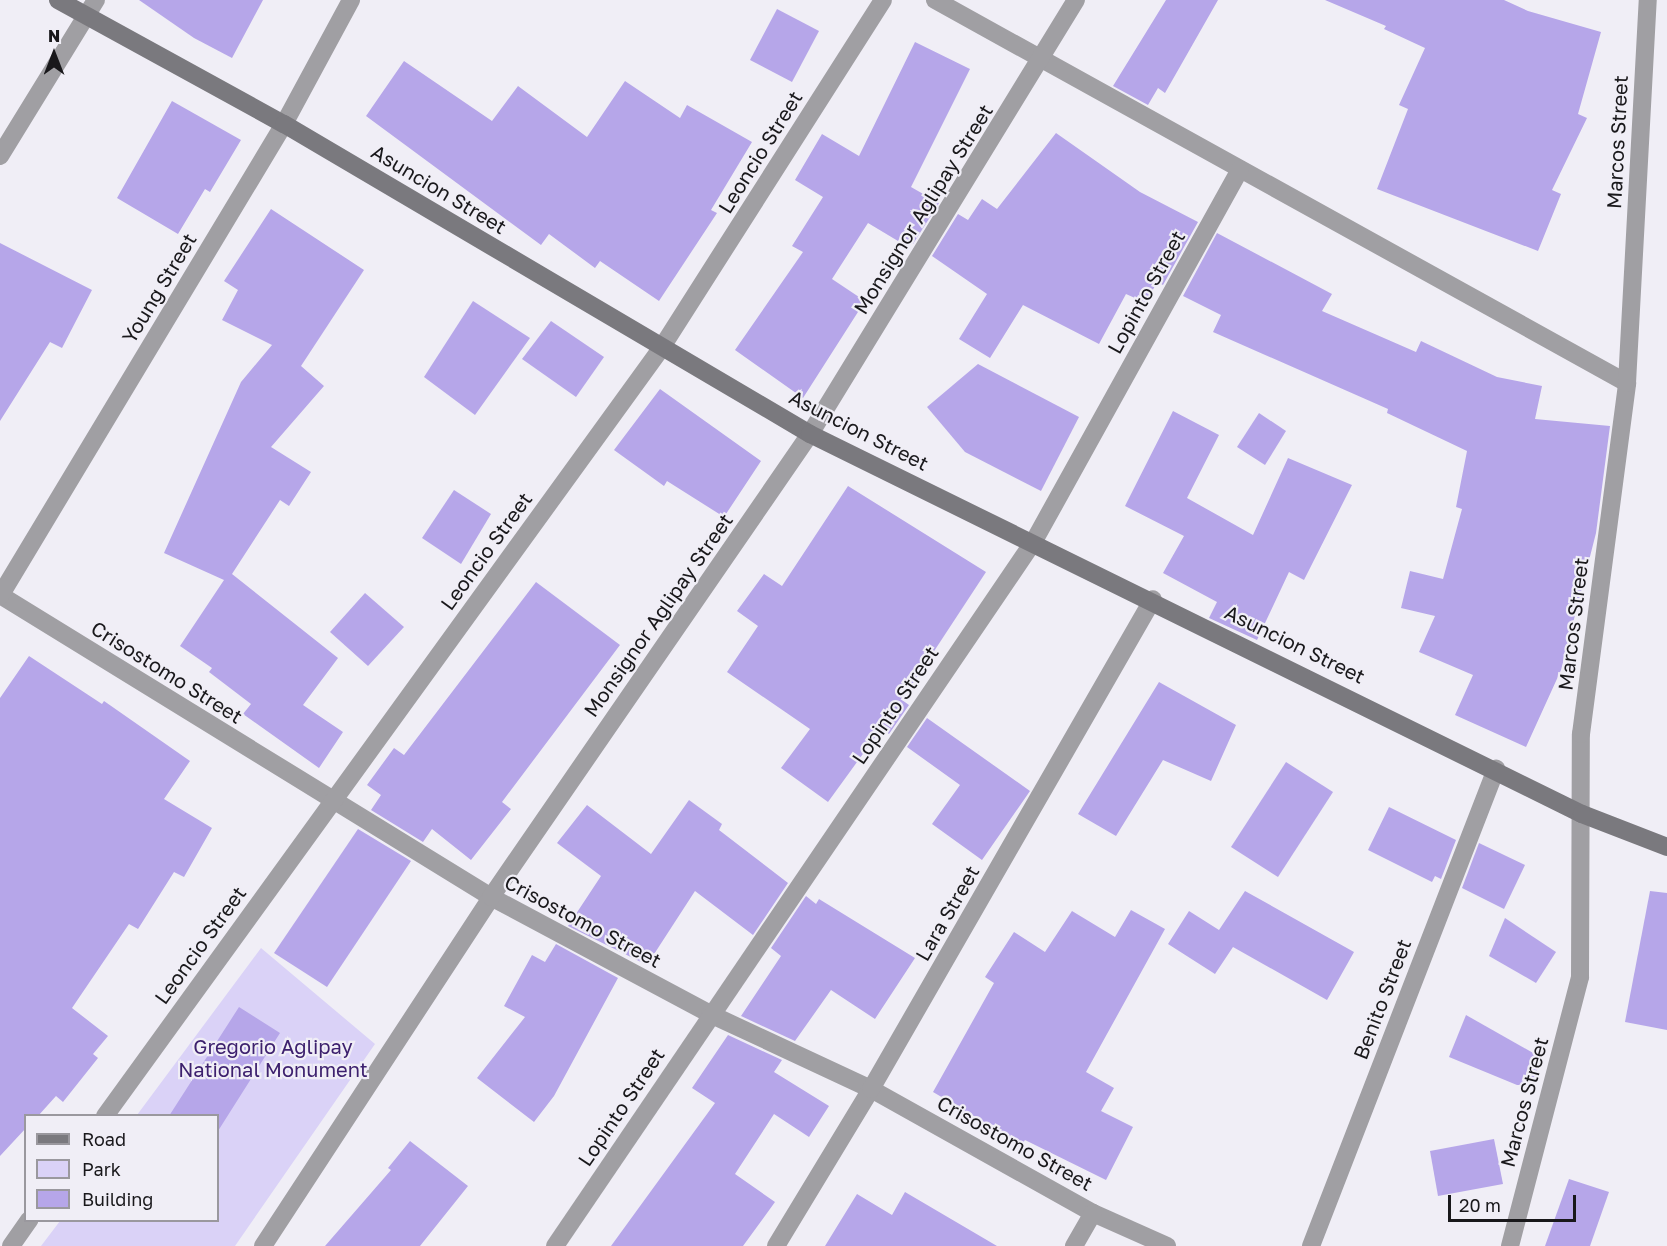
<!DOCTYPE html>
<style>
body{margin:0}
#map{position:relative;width:1667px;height:1246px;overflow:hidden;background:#f0eef6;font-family:"Golos Text",sans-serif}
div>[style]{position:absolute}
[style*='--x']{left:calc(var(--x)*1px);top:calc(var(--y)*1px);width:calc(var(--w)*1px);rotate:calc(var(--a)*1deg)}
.green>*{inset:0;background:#dad2f7}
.building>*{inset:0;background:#b6a6e9}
.street>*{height:18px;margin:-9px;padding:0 9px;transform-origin:9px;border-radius:9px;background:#a09fa3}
.secondary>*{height:18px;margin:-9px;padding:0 9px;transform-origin:9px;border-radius:9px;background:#7a797e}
span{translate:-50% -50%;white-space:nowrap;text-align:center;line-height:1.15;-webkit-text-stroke:4.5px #f0eef6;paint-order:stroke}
.street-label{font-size:20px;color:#19181b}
.park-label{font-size:20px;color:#3d216e}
.legend{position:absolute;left:24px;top:1114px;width:195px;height:108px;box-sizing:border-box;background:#f0eef6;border:2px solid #9a989e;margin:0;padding:8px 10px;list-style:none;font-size:18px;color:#19181b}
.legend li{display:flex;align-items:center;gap:12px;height:30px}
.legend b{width:30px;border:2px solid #9a989e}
.north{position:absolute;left:24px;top:24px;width:60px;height:60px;-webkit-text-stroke:4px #f0eef6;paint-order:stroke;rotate:0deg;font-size:16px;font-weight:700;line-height:24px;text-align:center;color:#19181b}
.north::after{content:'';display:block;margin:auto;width:21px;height:27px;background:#19181b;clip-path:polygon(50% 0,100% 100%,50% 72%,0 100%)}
.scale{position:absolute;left:1448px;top:1195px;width:128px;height:27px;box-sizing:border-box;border:3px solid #19181b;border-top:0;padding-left:8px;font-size:18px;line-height:21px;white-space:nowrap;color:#19181b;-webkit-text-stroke:4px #f0eef6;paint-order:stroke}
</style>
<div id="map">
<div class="green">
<div style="clip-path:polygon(261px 948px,375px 1044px,235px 1246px,41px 1246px,60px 1221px,218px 1220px,218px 1116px,137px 1115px)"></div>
</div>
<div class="building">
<div style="clip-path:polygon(139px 0,263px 0,232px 58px,194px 38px)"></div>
<div style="clip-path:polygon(1166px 0,1218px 0,1165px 93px,1158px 88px,1148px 105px,1113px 86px)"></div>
<div style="clip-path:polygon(1325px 0,1504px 0,1528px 11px,1601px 32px,1578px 114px,1587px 118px,1552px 190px,1561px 194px,1538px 251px,1377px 189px,1408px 109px,1399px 105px,1425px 48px,1384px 29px,1386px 26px)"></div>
<div style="clip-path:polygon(777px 9px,819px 31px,792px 82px,750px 60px)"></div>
<div style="clip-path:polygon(915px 42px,970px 69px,911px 187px,939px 203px,913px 244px,901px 235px,898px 241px,868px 223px,832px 279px,865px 301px,803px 398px,735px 350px,803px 252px,792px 246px,823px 197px,795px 180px,822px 134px,859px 156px)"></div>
<div style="clip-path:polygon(404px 61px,492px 121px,518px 86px,587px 137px,625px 81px,680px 118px,687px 105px,752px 142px,711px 210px,717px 213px,659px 301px,600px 261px,595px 268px,549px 234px,541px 245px,366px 116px)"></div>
<div style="clip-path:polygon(172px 101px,241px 140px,210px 192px,205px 189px,178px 234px,117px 198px)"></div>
<div style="clip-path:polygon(1056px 133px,1140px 192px,1198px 222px,1163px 285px,1157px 282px,1146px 303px,1126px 294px,1099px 344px,1023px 305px,990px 358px,959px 339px,987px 294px,932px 256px,958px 214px,968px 220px,982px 199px,997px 209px)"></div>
<div style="clip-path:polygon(271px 209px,364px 270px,301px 366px,324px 386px,271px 447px,311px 472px,289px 506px,280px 500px,232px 574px,338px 658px,303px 705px,343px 732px,319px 768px,243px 714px,251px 704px,209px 672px,212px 668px,180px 646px,224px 580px,164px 553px,241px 382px,272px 345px,222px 320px,238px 290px,224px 281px)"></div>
<div style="clip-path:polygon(1217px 233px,1332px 294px,1322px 311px,1416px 352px,1421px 341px,1497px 377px,1542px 386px,1535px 419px,1610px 426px,1596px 533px,1561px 670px,1526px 747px,1455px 715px,1473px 675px,1419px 652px,1435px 616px,1401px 608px,1410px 571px,1443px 579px,1462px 509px,1456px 507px,1467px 451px,1387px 413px,1388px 409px,1213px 332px,1221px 315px,1183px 296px)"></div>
<div style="clip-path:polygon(0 243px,92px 290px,62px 348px,50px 342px,0 421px)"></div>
<div style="clip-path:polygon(473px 301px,530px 338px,475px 415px,424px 377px)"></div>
<div style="clip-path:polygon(551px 321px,604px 357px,576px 397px,522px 359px)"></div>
<div style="clip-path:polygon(978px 364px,1079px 417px,1041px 491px,965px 452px,927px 407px)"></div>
<div style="clip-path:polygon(660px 389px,761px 461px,724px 517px,667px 481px,664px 486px,614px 450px)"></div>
<div style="clip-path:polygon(1173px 411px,1219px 435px,1187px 498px,1253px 535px,1288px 458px,1352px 485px,1304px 580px,1289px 572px,1257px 640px,1209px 618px,1217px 602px,1163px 573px,1184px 536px,1125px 506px)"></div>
<div style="clip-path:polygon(1259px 413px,1286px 431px,1265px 465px,1237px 447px)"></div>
<div style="clip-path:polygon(848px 486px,986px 572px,902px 700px,909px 705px,889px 734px,881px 729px,828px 802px,781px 768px,810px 729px,727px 672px,758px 626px,737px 611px,764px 574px,782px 586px)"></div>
<div style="clip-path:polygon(454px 490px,491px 514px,461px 564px,422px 538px)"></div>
<div style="clip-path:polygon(536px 582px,620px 645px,502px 802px,511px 809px,471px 860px,432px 829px,423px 842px,371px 810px,381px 795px,367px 785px,394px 748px,404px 755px)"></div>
<div style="clip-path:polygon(365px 593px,404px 627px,368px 666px,330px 632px)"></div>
<div style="clip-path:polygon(29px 656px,102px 704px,104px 701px,190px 761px,164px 799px,212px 828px,184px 877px,174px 872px,138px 929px,129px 924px,72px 1008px,108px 1036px,93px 1054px,98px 1058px,63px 1102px,56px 1096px,38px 1116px,26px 1116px,26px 1128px,0 1156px,0 698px)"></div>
<div style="clip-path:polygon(1159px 682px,1236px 725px,1211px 781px,1163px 760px,1116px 836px,1078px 814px)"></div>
<div style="clip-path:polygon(927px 718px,1030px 791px,982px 860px,932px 824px,960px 785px,907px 747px)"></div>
<div style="clip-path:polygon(1286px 762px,1333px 792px,1278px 877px,1231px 847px)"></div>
<div style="clip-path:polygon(689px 800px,722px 824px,719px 830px,788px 883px,753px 935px,695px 891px,647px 965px,568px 926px,601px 876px,557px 843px,587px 805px,651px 854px)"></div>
<div style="clip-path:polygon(1389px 807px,1456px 840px,1441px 879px,1435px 876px,1432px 882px,1368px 850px)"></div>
<div style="clip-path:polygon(358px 829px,411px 861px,327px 987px,274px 953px)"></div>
<div style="clip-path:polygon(1479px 843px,1525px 865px,1504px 909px,1462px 888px)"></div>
<div style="clip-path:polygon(1245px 891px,1354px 952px,1327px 1000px,1233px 947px,1215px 974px,1168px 944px,1189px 911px,1219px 930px)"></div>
<div style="clip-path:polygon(1650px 891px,1667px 893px,1667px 1030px,1625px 1022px)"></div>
<div style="clip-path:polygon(806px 896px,816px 904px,819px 899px,915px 958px,875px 1019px,831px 990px,795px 1041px,741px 1016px,781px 956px,771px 948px)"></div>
<div style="clip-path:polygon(1131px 910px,1165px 929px,1086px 1072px,1114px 1088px,1101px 1111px,1133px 1127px,1106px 1180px,1025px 1140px,1022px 1144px,933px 1092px,994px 983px,985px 977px,1014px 932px,1045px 952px,1072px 911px,1115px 937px)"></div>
<div style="clip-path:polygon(1505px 918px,1556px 952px,1536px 983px,1489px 956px)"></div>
<div style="clip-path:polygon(556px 944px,618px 978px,554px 1096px,534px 1122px,477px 1078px,525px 1017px,504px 1006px,532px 955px,545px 962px)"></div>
<div style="clip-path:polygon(239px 1007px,280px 1033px,218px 1131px,218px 1116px,169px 1116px)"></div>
<div style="clip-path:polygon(1466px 1015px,1542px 1058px,1531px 1085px,1517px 1085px,1449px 1057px)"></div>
<div style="clip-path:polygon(728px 1035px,782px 1060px,774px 1072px,829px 1106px,809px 1137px,774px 1114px,735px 1174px,775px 1202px,743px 1246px,611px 1246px,715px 1103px,692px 1088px)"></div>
<div style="clip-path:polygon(1494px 1139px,1503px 1184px,1438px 1196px,1430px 1151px)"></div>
<div style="clip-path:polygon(410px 1141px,468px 1186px,420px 1246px,325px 1246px,391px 1170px,388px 1168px)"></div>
<div style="clip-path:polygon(1569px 1179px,1609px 1192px,1590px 1246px,1545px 1246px)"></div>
<div style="clip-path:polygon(905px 1192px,997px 1246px,825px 1246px,857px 1194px,892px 1215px)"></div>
</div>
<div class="street">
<div style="--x:935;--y:0;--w:791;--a:28.96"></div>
<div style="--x:0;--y:156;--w:183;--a:-58.4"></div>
<div style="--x:0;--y:595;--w:576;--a:31.59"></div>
<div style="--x:491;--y:897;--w:248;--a:28.1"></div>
<div style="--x:710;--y:1014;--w:178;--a:25"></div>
<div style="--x:871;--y:1089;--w:254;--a:29.2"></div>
<div style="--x:1093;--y:1213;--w:81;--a:24"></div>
<div style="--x:0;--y:596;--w:551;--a:-58.96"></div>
<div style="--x:284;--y:124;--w:141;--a:-61.6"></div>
<div style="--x:105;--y:1116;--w:950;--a:-54.08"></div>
<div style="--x:662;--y:347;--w:411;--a:-57.5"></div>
<div style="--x:11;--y:1246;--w:32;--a:-55"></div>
<div style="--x:263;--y:1246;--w:417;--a:-56.8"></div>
<div style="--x:491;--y:897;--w:562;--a:-55.43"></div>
<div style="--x:810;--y:434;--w:509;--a:-58.5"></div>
<div style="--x:555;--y:1246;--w:852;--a:-55.81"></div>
<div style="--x:1034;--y:541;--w:425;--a:-61"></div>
<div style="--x:776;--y:1246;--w:184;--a:-58.8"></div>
<div style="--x:871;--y:1089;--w:565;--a:-60.08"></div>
<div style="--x:1074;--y:1246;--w:38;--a:-60"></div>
<div style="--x:1311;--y:1246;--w:512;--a:-68.8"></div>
<div style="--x:1510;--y:1246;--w:278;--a:-75.4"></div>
<div style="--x:1580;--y:977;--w:243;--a:-89.8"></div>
<div style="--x:1581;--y:734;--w:354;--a:-82.5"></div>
<div style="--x:1627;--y:383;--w:384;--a:-86.9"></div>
</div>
<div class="secondary">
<div style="--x:58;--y:0;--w:258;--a:28.8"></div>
<div style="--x:284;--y:124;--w:611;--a:30.51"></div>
<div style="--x:810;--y:434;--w:860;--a:26.21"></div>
<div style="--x:1582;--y:814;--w:91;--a:21.2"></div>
</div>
<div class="street-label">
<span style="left:1617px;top:142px;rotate:-87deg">Marcos Street</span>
<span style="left:760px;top:152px;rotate:-58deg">Leoncio Street</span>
<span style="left:439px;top:189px;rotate:31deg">Asuncion Street</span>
<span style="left:923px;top:209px;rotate:-58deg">Monsignor Aglipay Street</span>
<span style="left:159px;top:288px;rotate:-59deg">Young Street</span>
<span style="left:1146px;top:292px;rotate:-61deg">Lopinto Street</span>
<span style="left:859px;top:430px;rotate:27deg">Asuncion Street</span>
<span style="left:486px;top:551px;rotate:-54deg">Leoncio Street</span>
<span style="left:658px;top:615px;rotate:-55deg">Monsignor Aglipay Street</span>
<span style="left:1573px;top:624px;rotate:-83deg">Marcos Street</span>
<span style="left:1295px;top:644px;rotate:26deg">Asuncion Street</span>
<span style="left:167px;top:672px;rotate:32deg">Crisostomo Street</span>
<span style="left:895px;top:705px;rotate:-56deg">Lopinto Street</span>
<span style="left:947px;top:913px;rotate:-60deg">Lara Street</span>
<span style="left:583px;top:921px;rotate:28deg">Crisostomo Street</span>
<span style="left:200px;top:945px;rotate:-54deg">Leoncio Street</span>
<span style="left:1382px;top:999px;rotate:-69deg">Benito Street</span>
<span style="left:1524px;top:1102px;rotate:-75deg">Marcos Street</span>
<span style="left:621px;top:1107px;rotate:-56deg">Lopinto Street</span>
<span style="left:1015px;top:1143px;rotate:29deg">Crisostomo Street</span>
</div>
<div class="park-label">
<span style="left:273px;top:1058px">Gregorio Aglipay<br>National Monument</span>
</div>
<ul class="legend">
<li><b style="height:8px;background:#7a797e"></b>Road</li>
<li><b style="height:16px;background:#dad2f7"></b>Park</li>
<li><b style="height:16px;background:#b6a6e9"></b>Building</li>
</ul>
<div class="north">N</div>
<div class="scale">20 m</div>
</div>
